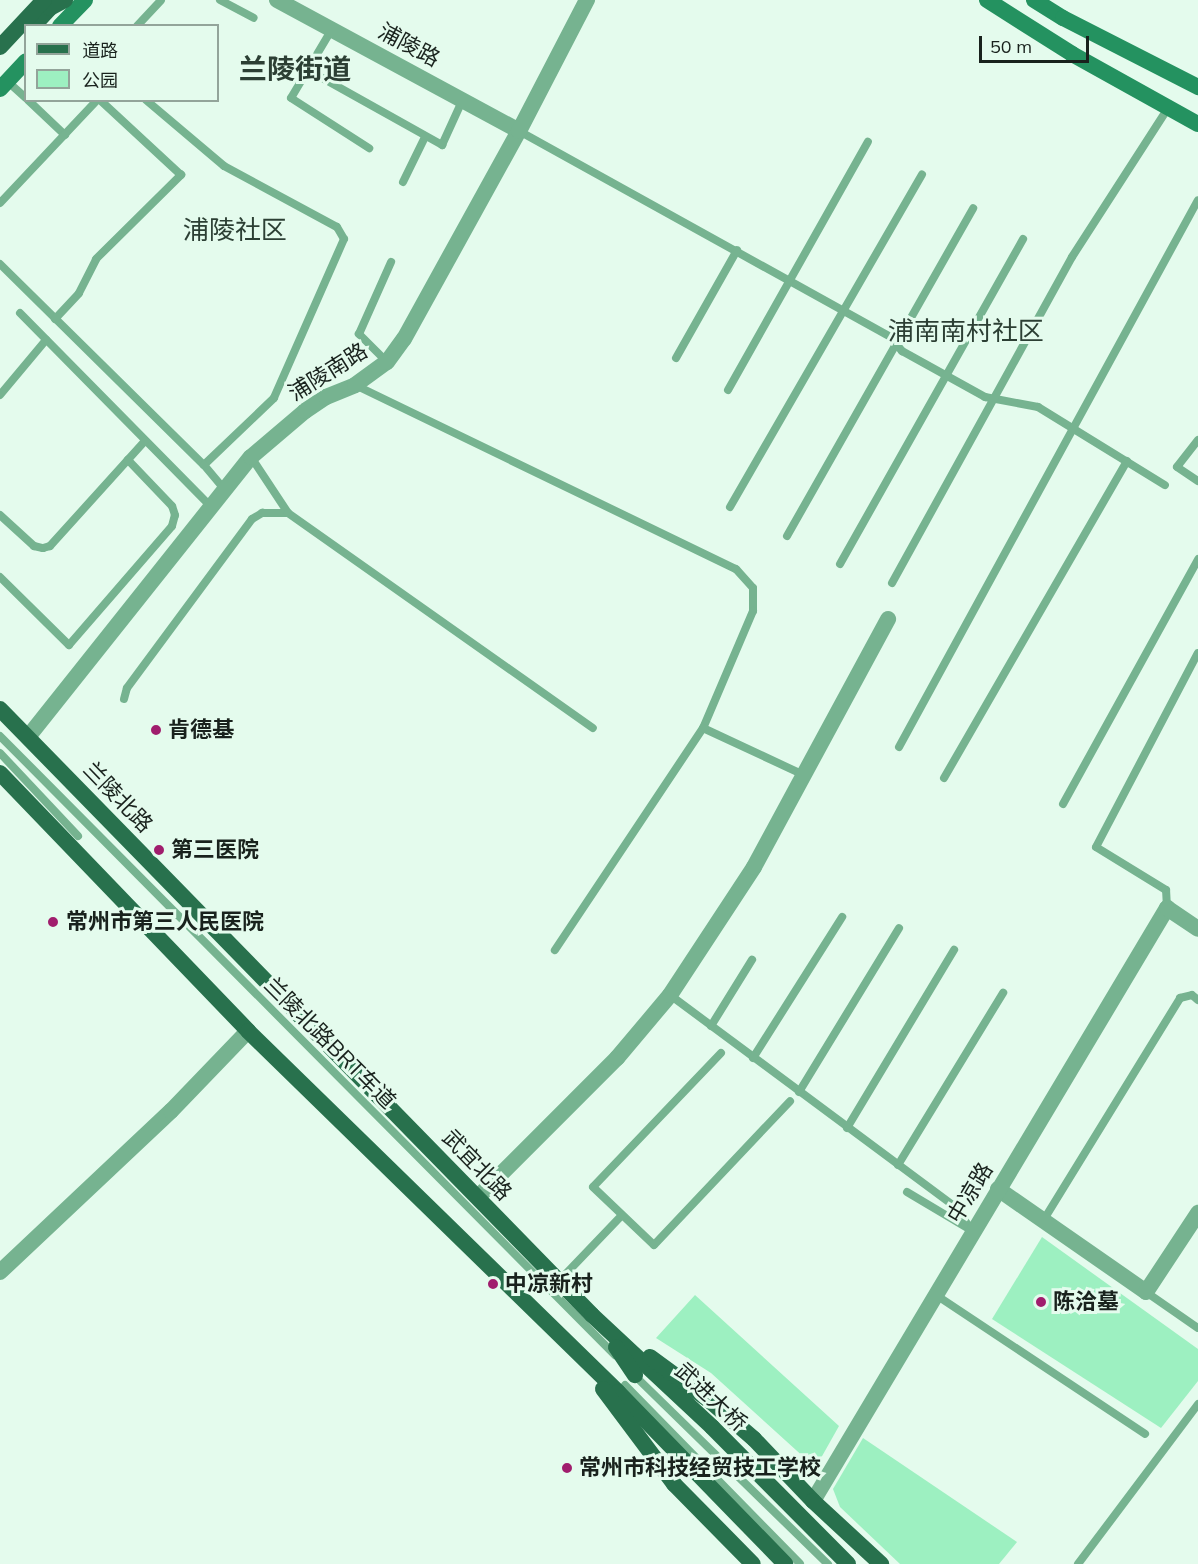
<!DOCTYPE html>
<meta charset="utf-8">
<style>
body{margin:0}
#map{position:relative;width:1198px;height:1564px;overflow:hidden;background:#e4fbed;font-family:Mulish,"Noto Sans SC",sans-serif}
div>[style]{position:absolute}
.green>*{inset:0;background:#9df0c1}
.service>*{height:8px;margin:-4px;padding:0 4px;transform-origin:4px;border-radius:4px;background:#76b390}
.minor>*{height:16px;margin:-8px;padding:0 8px;transform-origin:8px;border-radius:8px;background:#76b390}
.secondary>*{height:16px;margin:-8px;padding:0 8px;transform-origin:8px;border-radius:8px;background:#249260}
.primary>*{height:16px;margin:-8px;padding:0 8px;transform-origin:8px;border-radius:8px;background:#28714d}
.dots>*{width:16px;height:16px;translate:-50% -50%;box-sizing:border-box;border:3px solid #e4fbed;border-radius:50%}
span{translate:-50% -50%;white-space:nowrap;text-align:center;line-height:1.15;-webkit-text-stroke:6px #e4fbed;paint-order:stroke}
.street-label{font-size:22px;color:#19221d}
.poi-label{font-size:22px;color:#19221d;font-weight:700}
.left{translate:0 -50%;text-align:left}
.quarter-label{font-size:26px;color:#2c3f34}
.district-label{font-size:28px;color:#2c3f34;font-weight:700}
.legend{position:absolute;left:24px;top:24px;width:195px;height:78px;box-sizing:border-box;background:#e4fbed;border:2px solid #93a49a;margin:0;padding:8px 10px;list-style:none;font-size:18px;color:#19221d}
.legend li{display:flex;align-items:center;gap:12px;height:30px}
.legend b{width:30px;border:2px solid #93a49a}
.scale{position:absolute;left:979px;top:36px;width:110px;height:27px;box-sizing:border-box;border:3px solid #19221d;border-top:0;padding-left:8px;font-size:18px;line-height:21px;white-space:nowrap;color:#19221d;-webkit-text-stroke:4px #e4fbed;paint-order:stroke}
</style>
<div id="map">
<div class="green">
<div style="clip-path:polygon(1042px 1237px,1198px 1349px,1198px 1381px,1161px 1428px,992px 1319px)"></div>
<div style="clip-path:polygon(695px 1295px,839px 1426px,821px 1458px,807px 1460px,711px 1373px,656px 1338px)"></div>
<div style="clip-path:polygon(863px 1438px,1017px 1542px,999px 1564px,900px 1564px,840px 1507px,833px 1489px)"></div>
</div>
<div class="service">
<div style="left:220px;top:0;width:38px;rotate:28deg"></div>
<div style="left:137px;top:26px;width:35px;rotate:-47deg"></div>
<div style="left:332px;top:29px;width:80px;rotate:120.7deg"></div>
<div style="left:291px;top:98px;width:93px;rotate:32.7deg"></div>
<div style="left:308px;top:70px;width:154px;rotate:29.2deg"></div>
<div style="left:442px;top:145px;width:51px;rotate:-65.5deg"></div>
<div style="left:7px;top:81px;width:25px;rotate:42deg"></div>
<div style="left:28px;top:100px;width:51px;rotate:43.4deg"></div>
<div style="left:146px;top:100px;width:102px;rotate:40.2deg"></div>
<div style="left:224px;top:166px;width:128px;rotate:28.4deg"></div>
<div style="left:337px;top:227px;width:14px;rotate:60deg"></div>
<div style="left:344px;top:239px;width:174px;rotate:113.8deg"></div>
<div style="left:274px;top:398px;width:97px;rotate:136.3deg"></div>
<div style="left:519px;top:131px;width:425px;rotate:29deg"></div>
<div style="left:891px;top:337px;width:18px;rotate:52deg"></div>
<div style="left:902px;top:351px;width:95px;rotate:29deg"></div>
<div style="left:985px;top:397px;width:54px;rotate:10.7deg"></div>
<div style="left:1038px;top:407px;width:149px;rotate:31.6deg"></div>
<div style="left:403px;top:182px;width:50px;rotate:-63.9deg"></div>
<div style="left:0;top:203px;width:141px;rotate:-46.7deg"></div>
<div style="left:0;top:264px;width:286px;rotate:44.6deg"></div>
<div style="left:204px;top:465px;width:31px;rotate:50deg"></div>
<div style="left:20px;top:313px;width:271px;rotate:45.4deg"></div>
<div style="left:55px;top:319px;width:35px;rotate:-47deg"></div>
<div style="left:79px;top:293px;width:38px;rotate:-63deg"></div>
<div style="left:96px;top:259px;width:120px;rotate:-44.7deg"></div>
<div style="left:181px;top:175px;width:110px;rotate:-137.2deg"></div>
<div style="left:676px;top:358px;width:124px;rotate:-60.5deg"></div>
<div style="left:387px;top:362px;width:40px;rotate:-135deg"></div>
<div style="left:359px;top:334px;width:79px;rotate:-66deg"></div>
<div style="left:355px;top:385px;width:423px;rotate:25.8deg"></div>
<div style="left:736px;top:569px;width:25px;rotate:48deg"></div>
<div style="left:753px;top:588px;width:23px;rotate:90deg"></div>
<div style="left:753px;top:611px;width:127px;rotate:113.1deg"></div>
<div style="left:703px;top:728px;width:267px;rotate:123.7deg"></div>
<div style="left:728px;top:390px;width:285px;rotate:-60.6deg"></div>
<div style="left:0;top:395px;width:72px;rotate:-50.1deg"></div>
<div style="left:1198px;top:440px;width:34px;rotate:128deg"></div>
<div style="left:1177px;top:467px;width:25px;rotate:34deg"></div>
<div style="left:251px;top:457px;width:67px;rotate:56.5deg"></div>
<div style="left:730px;top:507px;width:384px;rotate:-60deg"></div>
<div style="left:0;top:515px;width:46px;rotate:42.4deg"></div>
<div style="left:34px;top:546px;width:9px;rotate:13deg"></div>
<div style="left:43px;top:548px;width:7px;rotate:-16deg"></div>
<div style="left:50px;top:546px;width:142px;rotate:-47.9deg"></div>
<div style="left:787px;top:536px;width:377px;rotate:-60.4deg"></div>
<div style="left:840px;top:564px;width:373px;rotate:-60.6deg"></div>
<div style="left:0;top:577px;width:97px;rotate:44.6deg"></div>
<div style="left:69px;top:645px;width:157px;rotate:-49.1deg"></div>
<div style="left:172px;top:526px;width:11px;rotate:-75deg"></div>
<div style="left:175px;top:515px;width:9px;rotate:-108deg"></div>
<div style="left:172px;top:506px;width:64px;rotate:-133.7deg"></div>
<div style="left:892px;top:583px;width:372px;rotate:-61.1deg"></div>
<div style="left:1072px;top:257px;width:177px;rotate:-57.2deg"></div>
<div style="left:124px;top:699px;width:11px;rotate:-75deg"></div>
<div style="left:127px;top:688px;width:210px;rotate:-53.5deg"></div>
<div style="left:252px;top:519px;width:12px;rotate:-31deg"></div>
<div style="left:262px;top:513px;width:26px"></div>
<div style="left:288px;top:513px;width:373px;rotate:35.2deg"></div>
<div style="left:703px;top:728px;width:111px;rotate:25deg"></div>
<div style="left:0;top:736px;width:873px;rotate:45.19deg"></div>
<div style="left:899px;top:747px;width:623px;rotate:-61.34deg"></div>
<div style="left:0;top:753px;width:114px;rotate:46.8deg"></div>
<div style="left:944px;top:778px;width:366px;rotate:-60deg"></div>
<div style="left:1063px;top:804px;width:280px;rotate:-61.1deg"></div>
<div style="left:1167px;top:908px;width:18px;rotate:-93deg"></div>
<div style="left:1166px;top:890px;width:82px;rotate:-148.4deg"></div>
<div style="left:1096px;top:847px;width:219px;rotate:-62.3deg"></div>
<div style="left:670px;top:995px;width:352px;rotate:36.6deg"></div>
<div style="left:953px;top:1205px;width:34px;rotate:53deg"></div>
<div style="left:711px;top:1026px;width:78px;rotate:-58.2deg"></div>
<div style="left:721px;top:1053px;width:185px;rotate:133.7deg"></div>
<div style="left:593px;top:1187px;width:84px;rotate:43.6deg"></div>
<div style="left:654px;top:1245px;width:198px;rotate:-46.6deg"></div>
<div style="left:753px;top:1058px;width:167px;rotate:-57.7deg"></div>
<div style="left:799px;top:1092px;width:192px;rotate:-58.6deg"></div>
<div style="left:847px;top:1128px;width:208px;rotate:-59deg"></div>
<div style="left:898px;top:1165px;width:202px;rotate:-58.6deg"></div>
<div style="left:907px;top:1192px;width:72px;rotate:30.8deg"></div>
<div style="left:1043px;top:1221px;width:262px;rotate:-58.4deg"></div>
<div style="left:1180px;top:998px;width:12px;rotate:-14deg"></div>
<div style="left:1192px;top:995px;width:8px;rotate:40deg"></div>
<div style="left:559px;top:1281px;width:91px;rotate:-46.3deg"></div>
<div style="left:1146px;top:1292px;width:63px;rotate:34.7deg"></div>
<div style="left:936px;top:1295px;width:251px;rotate:33.6deg"></div>
<div style="left:632px;top:1373px;width:274px;rotate:44.3deg"></div>
<div style="left:625px;top:1385px;width:250px;rotate:45.6deg"></div>
<div style="left:1078px;top:1564px;width:200px;rotate:-53.1deg"></div>
</div>
<div class="minor">
<div style="left:277px;top:0;width:275px;rotate:28.4deg"></div>
<div style="left:28px;top:737px;width:358px;rotate:-51.5deg"></div>
<div style="left:251px;top:457px;width:71px;rotate:-40.4deg"></div>
<div style="left:305px;top:411px;width:25px;rotate:-34deg"></div>
<div style="left:326px;top:397px;width:31px;rotate:-22deg"></div>
<div style="left:355px;top:385px;width:39px;rotate:-36deg"></div>
<div style="left:387px;top:362px;width:29px;rotate:-54deg"></div>
<div style="left:404px;top:339px;width:238px;rotate:-61.1deg"></div>
<div style="left:519px;top:131px;width:148px;rotate:-62.6deg"></div>
<div style="left:998px;top:1189px;width:180px;rotate:34.8deg"></div>
<div style="left:1146px;top:1292px;width:95px;rotate:-56.6deg"></div>
<div style="left:478px;top:1197px;width:197px;rotate:-45deg"></div>
<div style="left:617px;top:1058px;width:82px;rotate:-49.9deg"></div>
<div style="left:670px;top:995px;width:153px;rotate:-56.7deg"></div>
<div style="left:754px;top:867px;width:282px;rotate:-61.6deg"></div>
<div style="left:0;top:1272px;width:235px;rotate:-43.3deg"></div>
<div style="left:171px;top:1111px;width:111px;rotate:-46.1deg"></div>
<div style="left:813px;top:1501px;width:691px;rotate:-59.16deg"></div>
<div style="left:1167px;top:908px;width:37px;rotate:34deg"></div>
</div>
<div class="secondary">
<div style="left:987px;top:0;width:101px;rotate:32.4deg"></div>
<div style="left:1072px;top:54px;width:144px;rotate:29.1deg"></div>
<div style="left:1034px;top:0;width:34px;rotate:32deg"></div>
<div style="left:1063px;top:18px;width:152px;rotate:27.1deg"></div>
<div style="left:60px;top:26px;width:36px;rotate:-46deg"></div>
<div style="left:0;top:89px;width:38px;rotate:-47deg"></div>
</div>
<div class="primary">
<div style="left:38px;top:21px;width:18px;rotate:-47deg"></div>
<div style="left:50px;top:8px;width:17px;rotate:-28deg"></div>
<div style="left:0;top:47px;width:64px;rotate:-46.9deg"></div>
<div style="left:0;top:709px;width:847px;rotate:45.67deg"></div>
<div style="left:592px;top:1315px;width:164px;rotate:43deg"></div>
<div style="left:712px;top:1427px;width:193px;rotate:45.2deg"></div>
<div style="left:0;top:773px;width:358px;rotate:46.1deg"></div>
<div style="left:248px;top:1031px;width:517px;rotate:44.29deg"></div>
<div style="left:618px;top:1392px;width:240px;rotate:45.8deg"></div>
<div style="left:616px;top:1347px;width:34px;rotate:56deg"></div>
<div style="left:650px;top:1357px;width:74px;rotate:36.3deg"></div>
<div style="left:710px;top:1401px;width:58px;rotate:40.8deg"></div>
<div style="left:754px;top:1439px;width:86px;rotate:46.4deg"></div>
<div style="left:813px;top:1501px;width:93px;rotate:42.8deg"></div>
<div style="left:603px;top:1389px;width:119px;rotate:53.2deg"></div>
<div style="left:674px;top:1484px;width:112px;rotate:45.4deg"></div>
</div>
<div class="dots">
<div style="left:156px;top:730px;background:#a01d6d"></div>
<div style="left:159px;top:850px;background:#a01d6d"></div>
<div style="left:53px;top:922px;background:#a01d6d"></div>
<div style="left:493px;top:1284px;background:#a01d6d"></div>
<div style="left:1041px;top:1302px;background:#a01d6d"></div>
<div style="left:567px;top:1468px;background:#a01d6d"></div>
</div>
<div class="street-label">
<span style="left:409px;top:45px;rotate:28deg">浦陵路</span>
<span style="left:328px;top:372px;rotate:-32deg">浦陵南路</span>
<span style="left:118px;top:797px;rotate:46deg">兰陵北路</span>
<span style="left:330px;top:1043px;rotate:45deg">兰陵北路BRT车道</span>
<span style="left:477px;top:1165px;rotate:46deg">武宜北路</span>
<span style="left:970px;top:1193px;rotate:-59deg">中凉路</span>
<span style="left:711px;top:1397px;rotate:43deg">武进大桥</span>
</div>
<div class="poi-label">
<span class="left" style="left:168px;top:730px">肯德基</span>
<span class="left" style="left:171px;top:850px">第三医院</span>
<span class="left" style="left:66px;top:922px">常州市第三人民医院</span>
<span class="left" style="left:505px;top:1284px">中凉新村</span>
<span class="left" style="left:1053px;top:1302px">陈洽墓</span>
<span class="left" style="left:579px;top:1468px">常州市科技经贸技工学校</span>
</div>
<div class="quarter-label">
<span style="left:235px;top:230px">浦陵社区</span>
<span style="left:966px;top:331px">浦南南村社区</span>
</div>
<div class="district-label">
<span style="left:295px;top:69px">兰陵街道</span>
</div>
<ul class="legend">
<li><b style="height:8px;background:#28714d"></b>道路</li>
<li><b style="height:16px;background:#9df0c1"></b>公园</li>
</ul>
<div class="scale">50 m</div>
</div>
